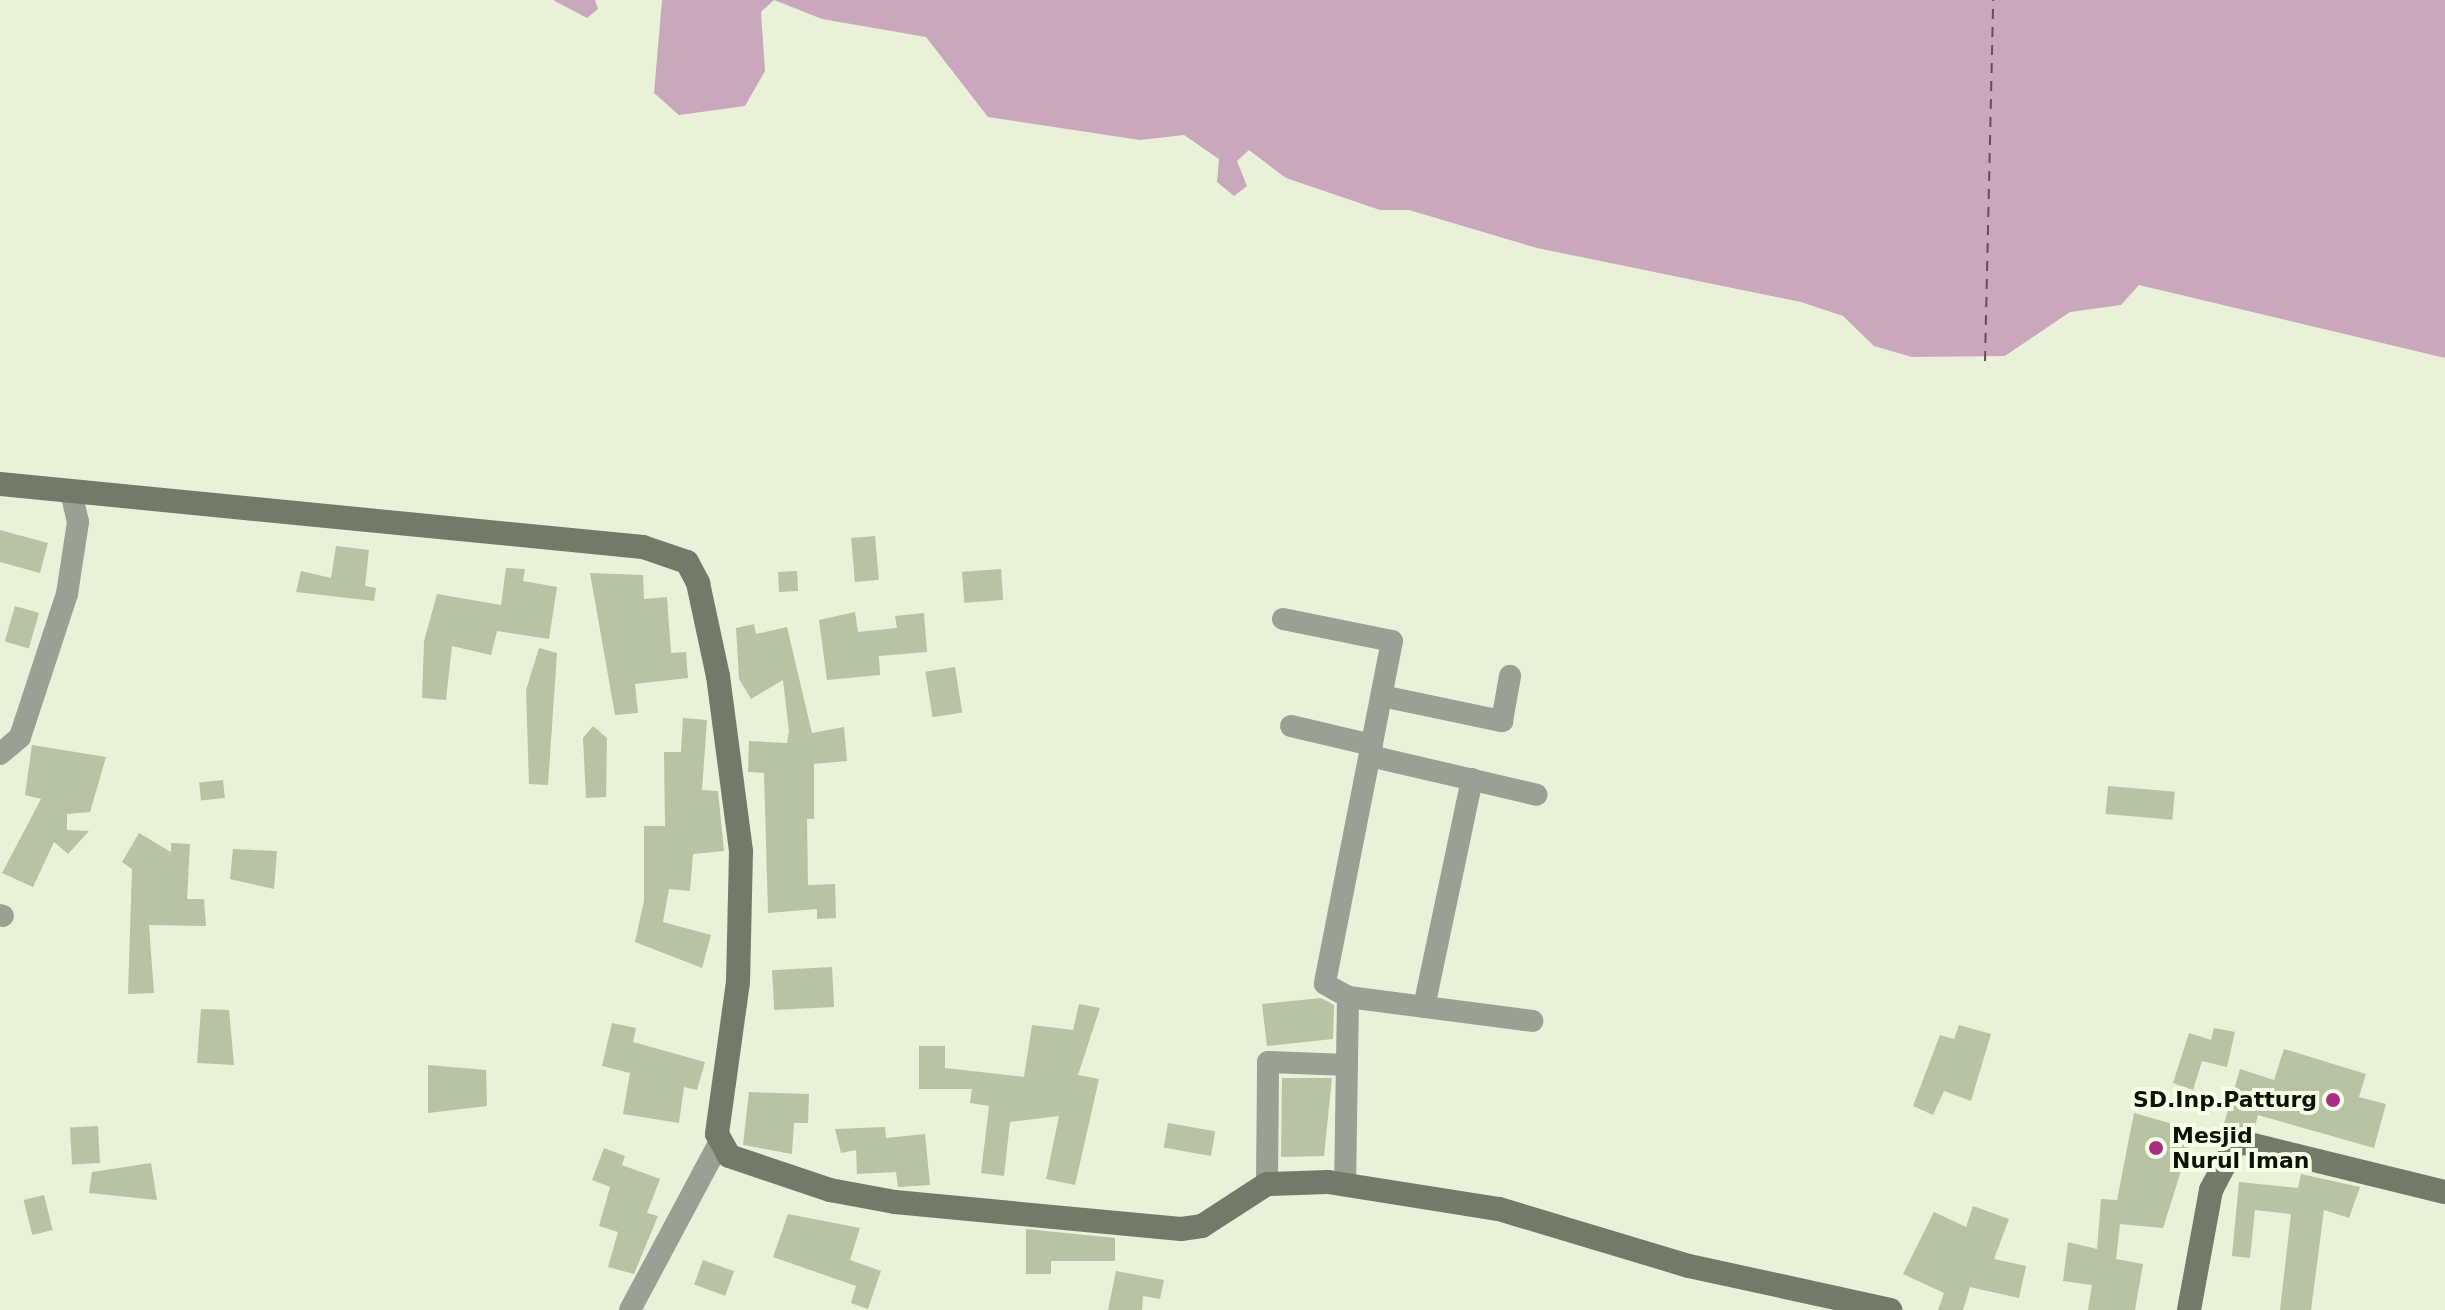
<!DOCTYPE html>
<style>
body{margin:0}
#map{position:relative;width:2445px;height:1310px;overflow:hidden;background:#e9f1d9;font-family:"DejaVu Sans",sans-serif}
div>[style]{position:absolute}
.water>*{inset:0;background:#c9a8bb}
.ferry>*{height:2px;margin-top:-1px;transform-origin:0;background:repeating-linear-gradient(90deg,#744561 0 10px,transparent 0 18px)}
.building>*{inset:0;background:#b8c3a3;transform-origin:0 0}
.street>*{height:22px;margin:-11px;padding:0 11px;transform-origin:11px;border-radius:11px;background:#9b9f94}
.secondary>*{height:24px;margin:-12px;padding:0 12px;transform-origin:12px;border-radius:12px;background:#74796a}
.dots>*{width:22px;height:22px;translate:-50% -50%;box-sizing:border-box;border:4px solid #f7ffe6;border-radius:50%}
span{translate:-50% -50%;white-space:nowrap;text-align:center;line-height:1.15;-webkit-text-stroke:8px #f7ffe6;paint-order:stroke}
.poi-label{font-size:22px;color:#0f1209;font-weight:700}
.right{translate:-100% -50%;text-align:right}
.left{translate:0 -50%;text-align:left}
</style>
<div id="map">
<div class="water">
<div style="clip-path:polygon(553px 0,595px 0,598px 9px,587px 18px)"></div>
<div style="clip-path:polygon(662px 0,2445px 0,2445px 358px,2139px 285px,2121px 305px,2070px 312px,2005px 356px,1912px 357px,1874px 346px,1843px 316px,1801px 302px,1537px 248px,1409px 210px,1380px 210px,1286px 178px,1249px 150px,1237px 161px,1247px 186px,1234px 196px,1217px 182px,1219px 159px,1184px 135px,1140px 140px,988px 117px,926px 37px,822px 19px,774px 0,761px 12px,765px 71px,745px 106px,679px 115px,654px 93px)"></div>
</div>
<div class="ferry">
<div style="left:1985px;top:361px;width:361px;rotate:-88.7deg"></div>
</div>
<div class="building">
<div style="clip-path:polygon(0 530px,48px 543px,40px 573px,0 562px)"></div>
<div style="left:875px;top:536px;width:44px;height:24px;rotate:85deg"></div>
<div style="clip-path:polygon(336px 546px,369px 550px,365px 586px,376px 588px,374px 601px,296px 592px,301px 571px,331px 578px)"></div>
<div style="clip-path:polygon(506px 568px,525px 569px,523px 581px,557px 587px,549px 639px,497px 631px,491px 655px,452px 646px,446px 700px,422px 698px,424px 641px,437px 594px,501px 605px)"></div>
<div style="left:1001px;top:569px;width:31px;height:39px;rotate:86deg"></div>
<div style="left:797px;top:571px;width:20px;height:19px;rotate:87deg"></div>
<div style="clip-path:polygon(590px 573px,643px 575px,644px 599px,667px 597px,671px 653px,686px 652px,688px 678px,635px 684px,638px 713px,615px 715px)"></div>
<div style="left:15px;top:606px;width:25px;height:37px;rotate:16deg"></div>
<div style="clip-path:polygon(855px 612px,858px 632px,897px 628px,895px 616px,924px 613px,927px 652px,879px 656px,880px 675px,827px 680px,819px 620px)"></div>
<div style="clip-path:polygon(754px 624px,756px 634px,787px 627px,812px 733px,844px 727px,847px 761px,814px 764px,814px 819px,807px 819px,808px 885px,835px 884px,836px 918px,817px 919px,817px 909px,768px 913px,764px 773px,748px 772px,749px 741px,787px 743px,789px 731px,783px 680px,751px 699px,739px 679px,736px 628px)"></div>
<div style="clip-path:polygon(539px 648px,557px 653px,548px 785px,529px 784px,526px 690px)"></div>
<div style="left:955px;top:667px;width:46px;height:30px;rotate:81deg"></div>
<div style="clip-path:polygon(683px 718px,707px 720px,702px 790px,718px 791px,724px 851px,693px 854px,690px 891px,669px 889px,663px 922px,711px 935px,702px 968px,635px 942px,644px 901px,644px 826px,665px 826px,664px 752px,681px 752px)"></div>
<div style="clip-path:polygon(593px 726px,607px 738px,606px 797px,586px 798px,583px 738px)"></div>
<div style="clip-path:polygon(32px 745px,106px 757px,90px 812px,67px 814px,67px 830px,89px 831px,68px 854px,54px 842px,33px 887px,2px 873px,41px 799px,25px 795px)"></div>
<div style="left:223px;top:780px;width:18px;height:24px;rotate:84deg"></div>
<div style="left:2108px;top:786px;width:67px;height:28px;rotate:5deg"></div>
<div style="clip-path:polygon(139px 833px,171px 852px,171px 843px,190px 844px,187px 899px,204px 899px,206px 926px,149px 925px,154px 993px,128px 994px,132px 869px,122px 862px)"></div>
<div style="clip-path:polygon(233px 849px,277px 851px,274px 889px,230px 879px)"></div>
<div style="left:832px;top:967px;width:40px;height:60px;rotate:87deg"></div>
<div style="clip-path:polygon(1321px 998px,1334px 1005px,1333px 1039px,1267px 1046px,1262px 1004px)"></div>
<div style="clip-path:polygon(1079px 1004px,1100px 1008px,1078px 1075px,1099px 1079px,1075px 1185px,1046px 1179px,1059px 1116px,1010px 1122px,1004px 1176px,981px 1173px,989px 1106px,970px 1103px,972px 1089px,919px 1089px,919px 1046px,945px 1046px,945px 1068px,1024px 1077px,1032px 1025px,1073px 1030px)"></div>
<div style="clip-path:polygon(201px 1009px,229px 1010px,234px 1065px,197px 1063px)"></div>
<div style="clip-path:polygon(612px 1023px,636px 1028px,633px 1042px,705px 1062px,697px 1090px,684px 1087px,679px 1123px,623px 1114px,630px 1073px,602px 1066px)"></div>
<div style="clip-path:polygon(1959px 1025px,1991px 1034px,1971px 1101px,1944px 1091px,1933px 1115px,1913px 1106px,1940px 1035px,1954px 1039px)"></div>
<div style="clip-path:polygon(2214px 1028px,2235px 1032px,2227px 1067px,2202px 1061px,2193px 1090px,2173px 1083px,2189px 1033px,2211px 1040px)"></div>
<div style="clip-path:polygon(2284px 1049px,2366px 1074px,2359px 1097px,2386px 1104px,2374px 1148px,2258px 1115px,2254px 1130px,2223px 1127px,2240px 1069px,2274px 1080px)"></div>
<div style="clip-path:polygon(428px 1065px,486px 1070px,487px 1106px,428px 1113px)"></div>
<div style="clip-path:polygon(1282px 1078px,1332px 1078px,1324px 1156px,1281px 1157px)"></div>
<div style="clip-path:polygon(749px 1092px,809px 1094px,808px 1123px,794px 1123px,792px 1154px,743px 1145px)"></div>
<div style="clip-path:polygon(2134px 1113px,2194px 1130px,2163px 1228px,2120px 1224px,2116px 1259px,2143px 1264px,2135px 1310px,2088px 1310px,2092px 1285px,2063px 1281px,2068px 1242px,2097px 1249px,2101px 1199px,2117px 1200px)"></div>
<div style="left:1168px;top:1123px;width:48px;height:25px;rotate:10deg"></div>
<div style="left:98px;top:1126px;width:37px;height:28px;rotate:87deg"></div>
<div style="clip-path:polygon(885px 1127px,886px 1138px,925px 1134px,930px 1185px,898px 1187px,896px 1172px,857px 1174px,856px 1150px,841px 1153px,835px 1129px)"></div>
<div style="clip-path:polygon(604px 1148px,625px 1156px,622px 1165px,660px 1179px,647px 1213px,658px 1216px,634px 1274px,608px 1267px,618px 1232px,599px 1226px,610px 1187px,592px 1180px)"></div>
<div style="clip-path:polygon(151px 1163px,157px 1200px,89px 1193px,92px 1172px)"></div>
<div style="clip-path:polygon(2301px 1174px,2360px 1187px,2349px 1218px,2324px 1210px,2311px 1310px,2280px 1310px,2291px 1214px,2255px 1210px,2250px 1258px,2232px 1256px,2239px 1182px,2298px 1188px)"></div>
<div style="left:44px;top:1195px;width:36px;height:21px;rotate:76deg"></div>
<div style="clip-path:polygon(1973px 1206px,2009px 1219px,1994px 1259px,2026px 1266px,2019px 1298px,1970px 1287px,1963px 1310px,1938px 1310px,1944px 1293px,1903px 1274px,1934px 1212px,1966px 1227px)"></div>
<div style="clip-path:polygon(788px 1214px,860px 1228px,850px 1260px,881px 1271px,868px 1309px,851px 1303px,856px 1286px,773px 1257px)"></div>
<div style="clip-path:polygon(1026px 1229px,1115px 1238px,1115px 1261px,1051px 1261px,1051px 1274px,1026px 1274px)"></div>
<div style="left:703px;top:1260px;width:33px;height:26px;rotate:20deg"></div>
<div style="clip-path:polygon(1116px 1271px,1164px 1280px,1160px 1299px,1143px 1296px,1142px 1310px,1108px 1310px)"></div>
</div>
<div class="street">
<div style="left:1283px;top:619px;width:111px;rotate:11.4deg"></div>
<div style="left:1392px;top:641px;width:349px;rotate:101.1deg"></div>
<div style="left:1325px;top:984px;width:26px;rotate:29deg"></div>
<div style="left:1348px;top:997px;width:188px;rotate:90.9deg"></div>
<div style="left:1382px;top:696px;width:123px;rotate:11.8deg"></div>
<div style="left:1502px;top:721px;width:46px;rotate:-79.9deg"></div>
<div style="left:1291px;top:726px;width:83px;rotate:13.2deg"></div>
<div style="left:0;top:754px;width:26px;rotate:-40deg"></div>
<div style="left:20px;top:737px;width:151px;rotate:-71.8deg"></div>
<div style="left:67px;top:594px;width:73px;rotate:-81.3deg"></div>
<div style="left:78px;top:522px;width:32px;rotate:-103deg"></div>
<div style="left:1370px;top:756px;width:171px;rotate:13.1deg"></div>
<div style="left:0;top:915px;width:3px;rotate:18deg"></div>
<div style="left:1348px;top:997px;width:186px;rotate:7.4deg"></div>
<div style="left:1424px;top:1007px;width:233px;rotate:-78.1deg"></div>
<div style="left:1267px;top:1184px;width:122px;rotate:-89.5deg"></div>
<div style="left:1268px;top:1062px;width:79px;rotate:2.2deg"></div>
<div style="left:630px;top:1310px;width:187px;rotate:-61.9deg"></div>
</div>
<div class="secondary">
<div style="left:0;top:484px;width:646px;rotate:5.6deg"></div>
<div style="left:643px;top:547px;width:46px;rotate:18.8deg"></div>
<div style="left:687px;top:562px;width:24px;rotate:62deg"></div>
<div style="left:698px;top:583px;width:95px;rotate:77.9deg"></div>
<div style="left:718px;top:676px;width:177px;rotate:82.5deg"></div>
<div style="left:741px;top:851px;width:131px;rotate:91.3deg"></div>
<div style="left:738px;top:982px;width:153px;rotate:97.9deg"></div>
<div style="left:717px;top:1134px;width:25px;rotate:61deg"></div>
<div style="left:729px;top:1156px;width:107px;rotate:18.6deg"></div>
<div style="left:830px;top:1190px;width:66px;rotate:10.5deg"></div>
<div style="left:895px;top:1202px;width:287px;rotate:5.4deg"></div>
<div style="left:1181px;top:1229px;width:21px;rotate:-8deg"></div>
<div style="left:1202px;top:1226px;width:77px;rotate:-32.9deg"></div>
<div style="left:1267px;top:1184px;width:61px;rotate:-1.9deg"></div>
<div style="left:1328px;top:1182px;width:173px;rotate:9deg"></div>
<div style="left:1499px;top:1209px;width:198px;rotate:16.7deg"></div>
<div style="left:1689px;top:1266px;width:206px;rotate:12.3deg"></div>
<div style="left:2189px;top:1310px;width:122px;rotate:-79.6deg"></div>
<div style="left:2211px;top:1190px;width:55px;rotate:-62deg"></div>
<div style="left:2237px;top:1141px;width:214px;rotate:13.8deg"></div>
</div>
<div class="dots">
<div style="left:2333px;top:1100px;background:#aa2f82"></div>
<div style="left:2156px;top:1148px;background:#aa2f82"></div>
</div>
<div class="poi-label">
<span class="right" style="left:2317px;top:1100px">SD.Inp.Patturg</span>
<span class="left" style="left:2172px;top:1148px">Mesjid<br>Nurul Iman</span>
</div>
</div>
